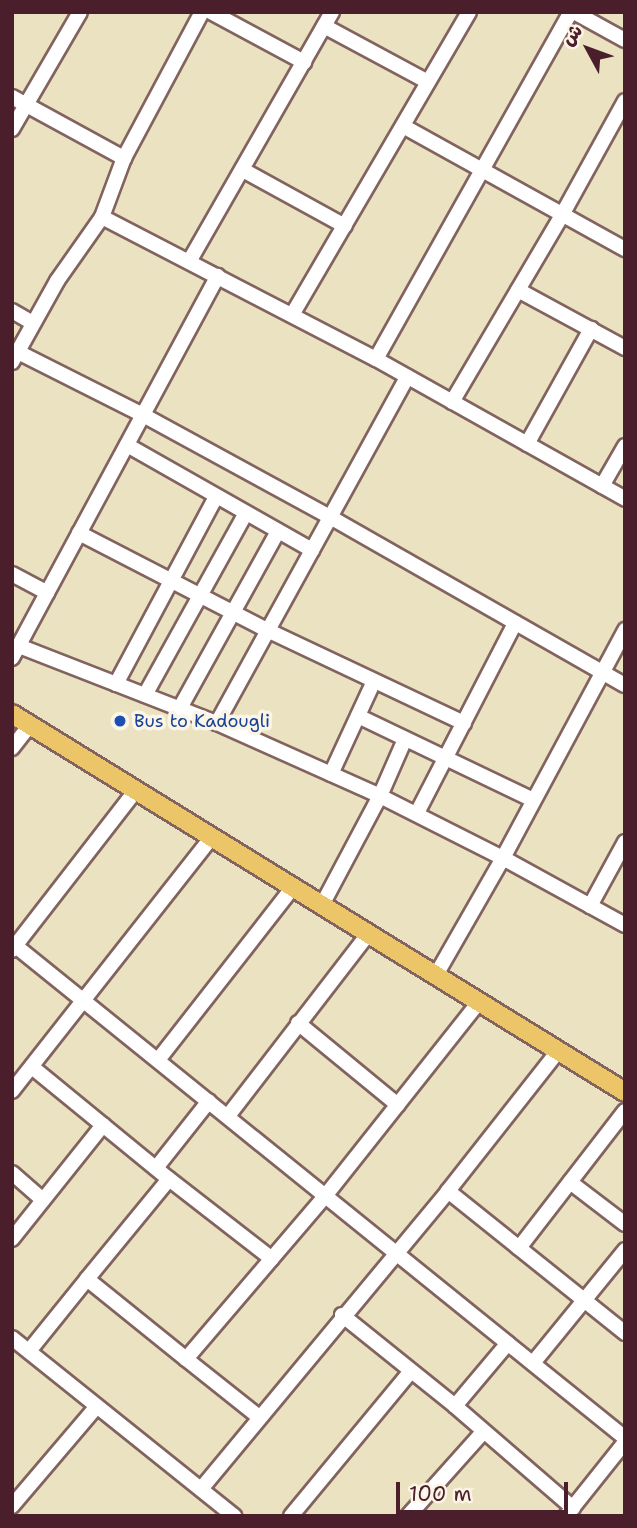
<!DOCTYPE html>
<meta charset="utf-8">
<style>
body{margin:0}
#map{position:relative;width:637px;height:1528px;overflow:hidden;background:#eae2c0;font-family:"Shantell Sans","Playpen Sans Arabic",sans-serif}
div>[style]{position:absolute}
.roads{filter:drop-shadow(2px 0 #82635f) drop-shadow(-2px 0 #82635f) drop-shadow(0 2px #82635f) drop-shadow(0 -2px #82635f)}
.minor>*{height:14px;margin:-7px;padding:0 7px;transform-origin:7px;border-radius:7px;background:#fff}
.major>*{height:18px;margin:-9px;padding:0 9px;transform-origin:9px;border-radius:9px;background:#edc569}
.dots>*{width:19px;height:19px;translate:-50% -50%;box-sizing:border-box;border:4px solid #fcf5e5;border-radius:50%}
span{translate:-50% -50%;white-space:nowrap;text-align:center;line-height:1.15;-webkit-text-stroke:7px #fcf5e5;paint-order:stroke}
.transit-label{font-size:18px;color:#164399}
.left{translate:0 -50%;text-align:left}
.frame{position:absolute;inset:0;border:14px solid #4a1f2b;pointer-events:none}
.north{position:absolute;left:553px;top:14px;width:70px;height:70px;-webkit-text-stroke:5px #fcf5e5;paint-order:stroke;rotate:311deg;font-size:19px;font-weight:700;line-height:28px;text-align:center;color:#4a1f2b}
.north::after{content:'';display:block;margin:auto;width:24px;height:32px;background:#4a1f2b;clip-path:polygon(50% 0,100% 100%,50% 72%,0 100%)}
.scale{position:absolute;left:396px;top:1482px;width:172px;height:32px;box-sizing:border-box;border:4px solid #4a1f2b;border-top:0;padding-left:9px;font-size:21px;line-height:24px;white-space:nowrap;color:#4a1f2b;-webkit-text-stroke:5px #fcf5e5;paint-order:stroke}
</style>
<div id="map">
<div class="roads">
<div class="minor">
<div style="left:211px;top:12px;width:106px;rotate:28.3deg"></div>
<div style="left:574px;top:12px;width:58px;rotate:28.8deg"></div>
<div style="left:324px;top:26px;width:118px;rotate:28.3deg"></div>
<div style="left:12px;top:97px;width:128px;rotate:28.6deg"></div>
<div style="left:403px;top:126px;width:254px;rotate:29deg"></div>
<div style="left:12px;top:129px;width:135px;rotate:-59.8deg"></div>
<div style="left:243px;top:170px;width:116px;rotate:28.8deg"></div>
<div style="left:102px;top:217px;width:309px;rotate:27.4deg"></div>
<div style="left:376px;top:359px;width:286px;rotate:29.3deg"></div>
<div style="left:190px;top:260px;width:286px;rotate:-60.2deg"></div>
<div style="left:518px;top:290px;width:122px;rotate:28.5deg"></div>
<div style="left:12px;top:311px;width:24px;rotate:30deg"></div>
<div style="left:292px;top:315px;width:351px;rotate:-59.7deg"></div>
<div style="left:18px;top:352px;width:140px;rotate:26.7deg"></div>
<div style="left:143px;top:415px;width:213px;rotate:28.6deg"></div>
<div style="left:330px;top:517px;width:339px;rotate:29.7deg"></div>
<div style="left:376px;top:359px;width:398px;rotate:-60.7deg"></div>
<div style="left:12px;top:362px;width:93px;rotate:-60.9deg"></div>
<div style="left:57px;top:281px;width:78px;rotate:-54.9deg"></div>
<div style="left:102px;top:217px;width:63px;rotate:-69.6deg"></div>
<div style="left:124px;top:158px;width:166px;rotate:-61.9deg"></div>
<div style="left:452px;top:402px;width:217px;rotate:-59.5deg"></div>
<div style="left:562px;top:215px;width:130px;rotate:-61.1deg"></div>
<div style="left:527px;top:444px;width:132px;rotate:-60.9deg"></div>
<div style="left:127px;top:445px;width:213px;rotate:29.6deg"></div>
<div style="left:602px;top:486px;width:46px;rotate:-60.1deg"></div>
<div style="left:79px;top:533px;width:212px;rotate:27.3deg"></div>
<div style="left:267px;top:630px;width:218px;rotate:25.3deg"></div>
<div style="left:12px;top:574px;width:40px;rotate:28deg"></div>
<div style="left:19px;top:646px;width:212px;rotate:21.3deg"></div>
<div style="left:217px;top:723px;width:179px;rotate:24.1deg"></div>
<div style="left:380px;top:796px;width:138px;rotate:26.8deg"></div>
<div style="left:503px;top:858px;width:139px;rotate:28.8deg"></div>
<div style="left:12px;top:658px;width:434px;rotate:-61.7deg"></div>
<div style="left:116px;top:684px;width:212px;rotate:-61.9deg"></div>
<div style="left:145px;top:695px;width:208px;rotate:-61deg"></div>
<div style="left:180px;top:708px;width:202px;rotate:-61deg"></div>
<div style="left:358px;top:716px;width:194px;rotate:25.6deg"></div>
<div style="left:217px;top:723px;width:395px;rotate:-61.2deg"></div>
<div style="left:12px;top:748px;width:29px;rotate:-52deg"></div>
<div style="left:331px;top:774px;width:102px;rotate:-65.2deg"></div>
<div style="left:417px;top:813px;width:214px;rotate:-62.7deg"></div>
<div style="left:322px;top:905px;width:123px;rotate:-62deg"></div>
<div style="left:380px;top:796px;width:62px;rotate:-66.3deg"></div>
<div style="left:590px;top:906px;width:73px;rotate:-61.3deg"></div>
<div style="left:12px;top:943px;width:788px;rotate:38.92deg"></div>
<div style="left:12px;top:950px;width:202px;rotate:-52.2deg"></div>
<div style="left:436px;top:975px;width:135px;rotate:-60.2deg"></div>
<div style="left:503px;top:858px;width:259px;rotate:-61.8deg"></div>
<div style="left:298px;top:1023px;width:129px;rotate:39.4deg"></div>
<div style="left:158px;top:1060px;width:219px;rotate:-52deg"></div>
<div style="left:32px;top:1067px;width:177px;rotate:39.3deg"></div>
<div style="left:12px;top:1091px;width:323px;rotate:-51.8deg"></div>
<div style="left:228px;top:1116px;width:231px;rotate:-52.4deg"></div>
<div style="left:156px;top:1168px;width:85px;rotate:-51.7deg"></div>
<div style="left:12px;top:1173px;width:41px;rotate:41.1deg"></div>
<div style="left:570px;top:1182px;width:69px;rotate:37.4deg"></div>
<div style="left:448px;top:1191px;width:227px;rotate:38.7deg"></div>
<div style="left:12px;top:1239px;width:146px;rotate:-51.4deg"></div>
<div style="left:519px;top:1248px;width:173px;rotate:-52.3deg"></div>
<div style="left:87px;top:1279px;width:129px;rotate:-50.6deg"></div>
<div style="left:169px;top:1179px;width:130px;rotate:37.8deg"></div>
<div style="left:342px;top:1315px;width:145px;rotate:38.8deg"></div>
<div style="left:455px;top:1406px;width:156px;rotate:40.8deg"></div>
<div style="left:12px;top:1338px;width:285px;rotate:38.7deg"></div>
<div style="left:29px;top:1351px;width:92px;rotate:-51.1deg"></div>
<div style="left:87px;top:1279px;width:127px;rotate:38.9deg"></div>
<div style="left:533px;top:1363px;width:146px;rotate:-50.8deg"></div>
<div style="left:455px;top:1406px;width:82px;rotate:-49.9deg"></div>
<div style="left:259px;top:1417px;width:93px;rotate:-141.5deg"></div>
<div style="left:186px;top:1359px;width:216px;rotate:-49.5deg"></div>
<div style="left:326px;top:1195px;width:246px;rotate:-51.6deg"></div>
<div style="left:201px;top:1489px;width:387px;rotate:-50.3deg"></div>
<div style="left:448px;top:1191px;width:179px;rotate:-51.8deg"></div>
<div style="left:12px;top:1506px;width:131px;rotate:-49.6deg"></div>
<div style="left:291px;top:1516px;width:187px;rotate:-50.4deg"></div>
<div style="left:408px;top:1516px;width:113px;rotate:-48.2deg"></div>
<div style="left:566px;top:1516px;width:95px;rotate:-51.4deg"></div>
</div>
<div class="major">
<div style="left:12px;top:714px;width:720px;rotate:31.66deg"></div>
</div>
</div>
<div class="dots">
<div style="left:120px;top:721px;background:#1a4fb4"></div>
</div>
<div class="transit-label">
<span class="left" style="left:134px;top:721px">Bus to Kadougli</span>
</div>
<div class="frame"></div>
<div class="north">ش</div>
<div class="scale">100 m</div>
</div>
